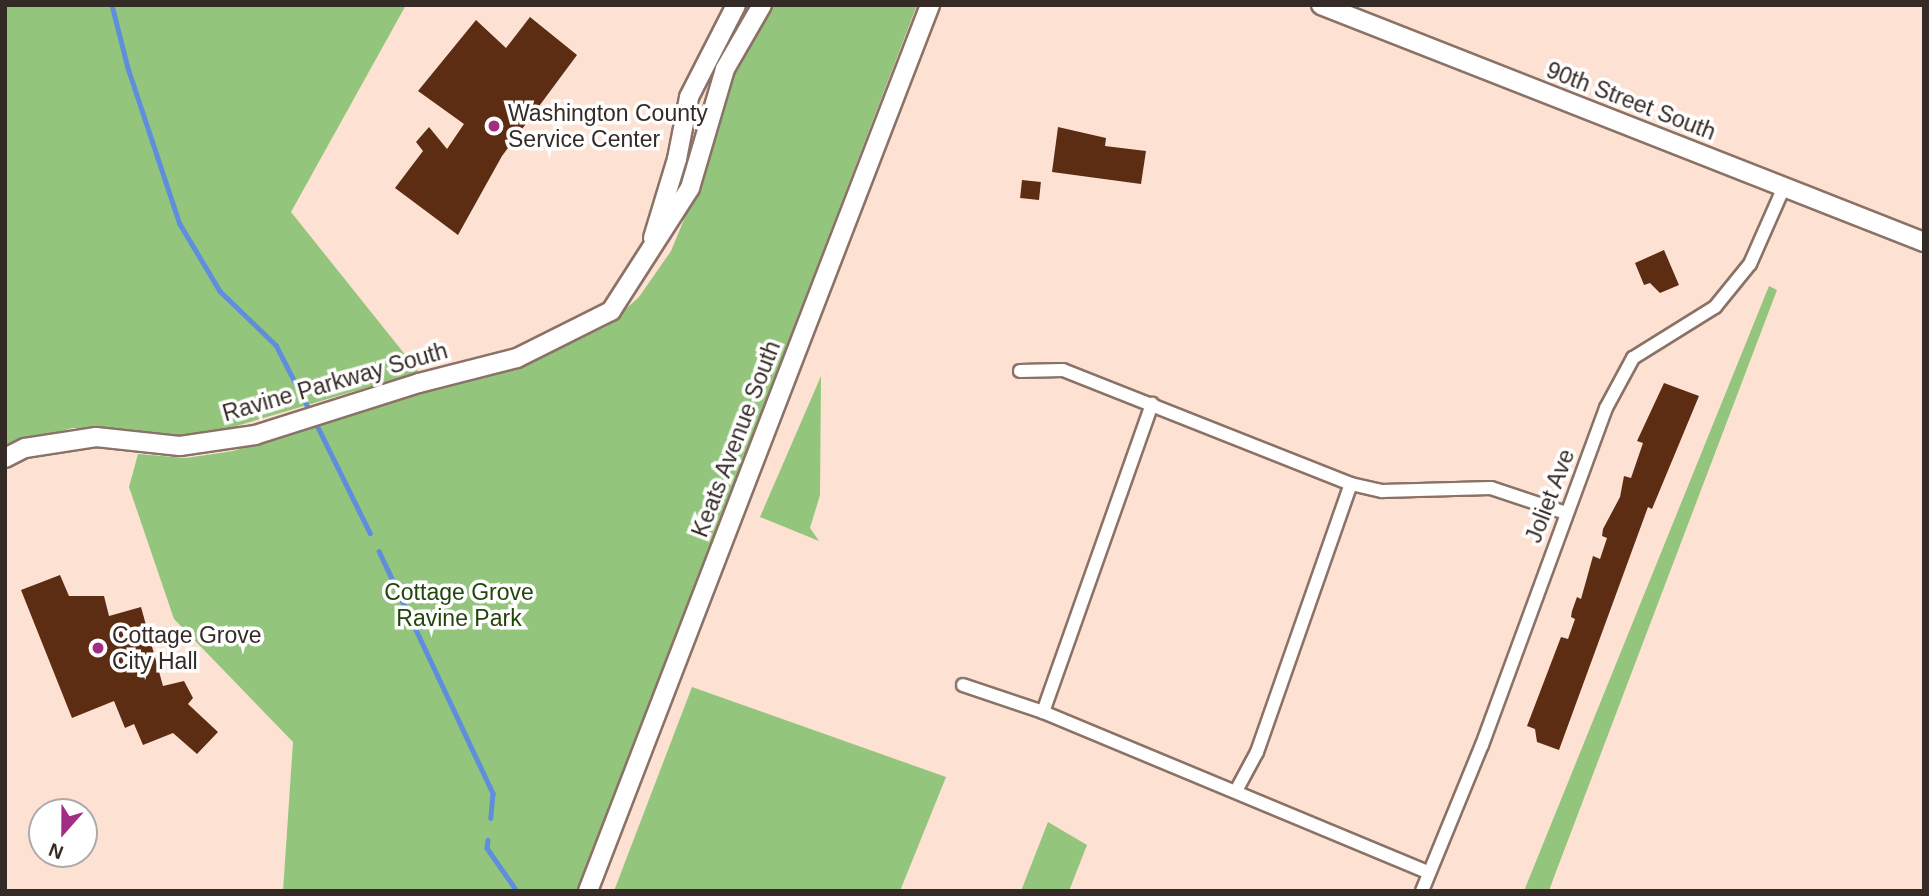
<!DOCTYPE html>
<style>
body{margin:0}
#map{position:relative;width:1929px;height:896px;overflow:hidden;background:#fde1d3;font-family:Helvetica,sans-serif}
div>[style]{position:absolute}
.green>*{inset:0;background:#94c57c}
.stream>*{height:4.5px;margin:-2.25px;padding:0 2.25px;transform-origin:2.25px;border-radius:2.25px;background:#5f8edd}
.building>*{inset:0;background:#5c2d13;transform-origin:0 0}
.roads{filter:drop-shadow(2px 0 #8b7266) drop-shadow(-2px 0 #8b7266) drop-shadow(0 2px #8b7266) drop-shadow(0 -2px #8b7266)}
.street>*{height:12px;margin:-6px;padding:0 6px;transform-origin:6px;border-radius:6px;background:#fff}
.secondary>*{height:18px;margin:-9px;padding:0 9px;transform-origin:9px;border-radius:9px;background:#fff}
.dots>*{width:19px;height:19px;translate:-50% -50%;box-sizing:border-box;border:4px solid #fff;border-radius:50%}
span{translate:-50% -50%;white-space:nowrap;text-align:center;line-height:1.15;-webkit-text-stroke:7px #fff;paint-order:stroke}
.street-label{font-size:23px;color:#352b26}
.poi-label{font-size:23px;color:#352b26}
.left{translate:0 -50%;text-align:left}
.park-label{font-size:23px;color:#22460a}
.frame{position:absolute;inset:0;border:7px solid #352b26;pointer-events:none}
.north{position:absolute;left:28px;top:798px;width:70px;height:70px;box-sizing:border-box;background:#fff;border:2px solid #aeaaa8;border-radius:50%;rotate:201deg;font-size:19px;font-weight:700;line-height:28px;text-align:center;color:#352b26}
.north::after{content:'';display:block;margin:auto;width:24px;height:32px;background:#a32c83;clip-path:polygon(50% 0,100% 100%,50% 72%,0 100%)}
</style>
<div id="map">
<div class="green">
<div style="clip-path:polygon(5px 5px,406px 5px,291px 212px,419px 372px,216px 432px,176px 436px,115px 428px,72px 428px,5px 448px)"></div>
<div style="clip-path:polygon(774px 5px,917px 5px,578px 891px,283px 891px,293px 742px,174px 619px,129px 487px,138px 454px,186px 458px,233px 451px,544px 356px,607px 326px,639px 297px,671px 251px,693px 198px,734px 68px,754px 27px)"></div>
<div style="clip-path:polygon(1769px 286px,1777px 290px,1554px 877px,1549px 891px,1524px 891px)"></div>
<div style="clip-path:polygon(821px 376px,820px 495px,810px 528px,819px 541px,760px 517px)"></div>
<div style="clip-path:polygon(692px 687px,946px 777px,900px 891px,614px 891px)"></div>
<div style="clip-path:polygon(1048px 822px,1087px 845px,1069px 891px,1021px 891px)"></div>
</div>
<div class="stream">
<div style="left:112px;top:5px;width:65px;rotate:75.7deg"></div>
<div style="left:128px;top:68px;width:164px;rotate:71.6deg"></div>
<div style="left:180px;top:224px;width:78px;rotate:59.2deg"></div>
<div style="left:220px;top:291px;width:78px;rotate:44deg"></div>
<div style="left:276px;top:345px;width:76px;rotate:62.8deg"></div>
<div style="left:315px;top:421px;width:125px;rotate:63.8deg"></div>
<div style="left:379px;top:551px;width:268px;rotate:64.8deg"></div>
<div style="left:493px;top:793px;width:25px;rotate:95deg"></div>
<div style="left:488px;top:840px;width:8px;rotate:97deg"></div>
<div style="left:487px;top:848px;width:52px;rotate:55.1deg"></div>
</div>
<div class="building">
<div style="clip-path:polygon(530px 17px,577px 55px,502px 156px,458px 235px,395px 188px,423px 151px,416px 142px,429px 127px,447px 149px,464px 124px,418px 91px,476px 20px,506px 48px)"></div>
<div style="clip-path:polygon(1058px 127px,1106px 138px,1105px 146px,1146px 151px,1141px 184px,1052px 172px)"></div>
<div style="left:1022px;top:180px;width:19px;height:18px;rotate:6deg"></div>
<div style="clip-path:polygon(1664px 250px,1679px 285px,1660px 293px,1650px 283px,1644px 285px,1635px 263px)"></div>
<div style="clip-path:polygon(1664px 383px,1699px 396px,1652px 509px,1648px 507px,1559px 750px,1537px 742px,1535px 729px,1527px 726px,1561px 637px,1568px 639px,1575px 619px,1571px 617px,1572px 611px,1577px 597px,1581px 599px,1593px 556px,1600px 559px,1607px 538px,1602px 536px,1603px 529px,1620px 497px,1624px 476px,1631px 478px,1643px 443px,1637px 441px)"></div>
<div style="clip-path:polygon(60px 575px,69px 596px,104px 596px,109px 616px,141px 607px,163px 686px,184px 681px,193px 698px,188px 704px,218px 732px,197px 754px,173px 733px,143px 745px,134px 724px,125px 728px,114px 701px,72px 718px,21px 590px)"></div>
</div>
<div class="roads">
<div class="street">
<div style="left:1020px;top:371px;width:43px;rotate:-1.3deg"></div>
<div style="left:1063px;top:370px;width:310px;rotate:21.6deg"></div>
<div style="left:1351px;top:484px;width:32px;rotate:13deg"></div>
<div style="left:1382px;top:491px;width:109px;rotate:-1.6deg"></div>
<div style="left:1491px;top:488px;width:79px;rotate:18.4deg"></div>
<div style="left:963px;top:685px;width:84px;rotate:18.6deg"></div>
<div style="left:1043px;top:712px;width:418px;rotate:22.6deg"></div>
<div style="left:1043px;top:712px;width:327px;rotate:-70.5deg"></div>
<div style="left:1236px;top:791px;width:44px;rotate:-61.7deg"></div>
<div style="left:1257px;top:752px;width:284px;rotate:-70.7deg"></div>
<div style="left:1422px;top:891px;width:158px;rotate:-67.7deg"></div>
<div style="left:1482px;top:745px;width:359px;rotate:-69.8deg"></div>
<div style="left:1606px;top:408px;width:57px;rotate:-61.6deg"></div>
<div style="left:1633px;top:358px;width:97px;rotate:-31.9deg"></div>
<div style="left:1715px;top:307px;width:55px;rotate:-50.9deg"></div>
<div style="left:1750px;top:264px;width:84px;rotate:-66.2deg"></div>
</div>
<div class="secondary">
<div style="left:1321px;top:5px;width:648px;rotate:21.46deg"></div>
<div style="left:653px;top:238px;width:83px;rotate:-73.1deg"></div>
<div style="left:677px;top:159px;width:63px;rotate:-79deg"></div>
<div style="left:689px;top:97px;width:103px;rotate:-62.9deg"></div>
<div style="left:5px;top:458px;width:22px;rotate:-27deg"></div>
<div style="left:25px;top:448px;width:72px;rotate:-8.8deg"></div>
<div style="left:96px;top:437px;width:84px;rotate:6.1deg"></div>
<div style="left:180px;top:446px;width:76px;rotate:-8.3deg"></div>
<div style="left:255px;top:435px;width:172px;rotate:-17.6deg"></div>
<div style="left:419px;top:383px;width:101px;rotate:-14.3deg"></div>
<div style="left:517px;top:358px;width:105px;rotate:-26.6deg"></div>
<div style="left:611px;top:311px;width:146px;rotate:-57.3deg"></div>
<div style="left:690px;top:188px;width:124px;rotate:-73.6deg"></div>
<div style="left:725px;top:69px;width:74px;rotate:-60deg"></div>
<div style="left:588px;top:891px;width:950px;rotate:-68.89deg"></div>
</div>
</div>
<div class="dots">
<div style="left:494px;top:126px;background:#a32c83"></div>
<div style="left:98px;top:648px;background:#a32c83"></div>
</div>
<div class="street-label">
<span style="left:1631px;top:101px;rotate:21deg">90th Street South</span>
<span style="left:335px;top:382px;rotate:-16deg">Ravine Parkway South</span>
<span style="left:736px;top:439px;rotate:-69deg">Keats Avenue South</span>
<span style="left:1550px;top:496px;rotate:-69deg">Joliet Ave</span>
</div>
<div class="poi-label">
<span class="left" style="left:508px;top:126px">Washington County<br>Service Center</span>
<span class="left" style="left:112px;top:648px">Cottage Grove<br>City Hall</span>
</div>
<div class="park-label">
<span style="left:459px;top:605px">Cottage Grove<br>Ravine Park</span>
</div>
<div class="frame"></div>
<div class="north">N</div>
</div>
